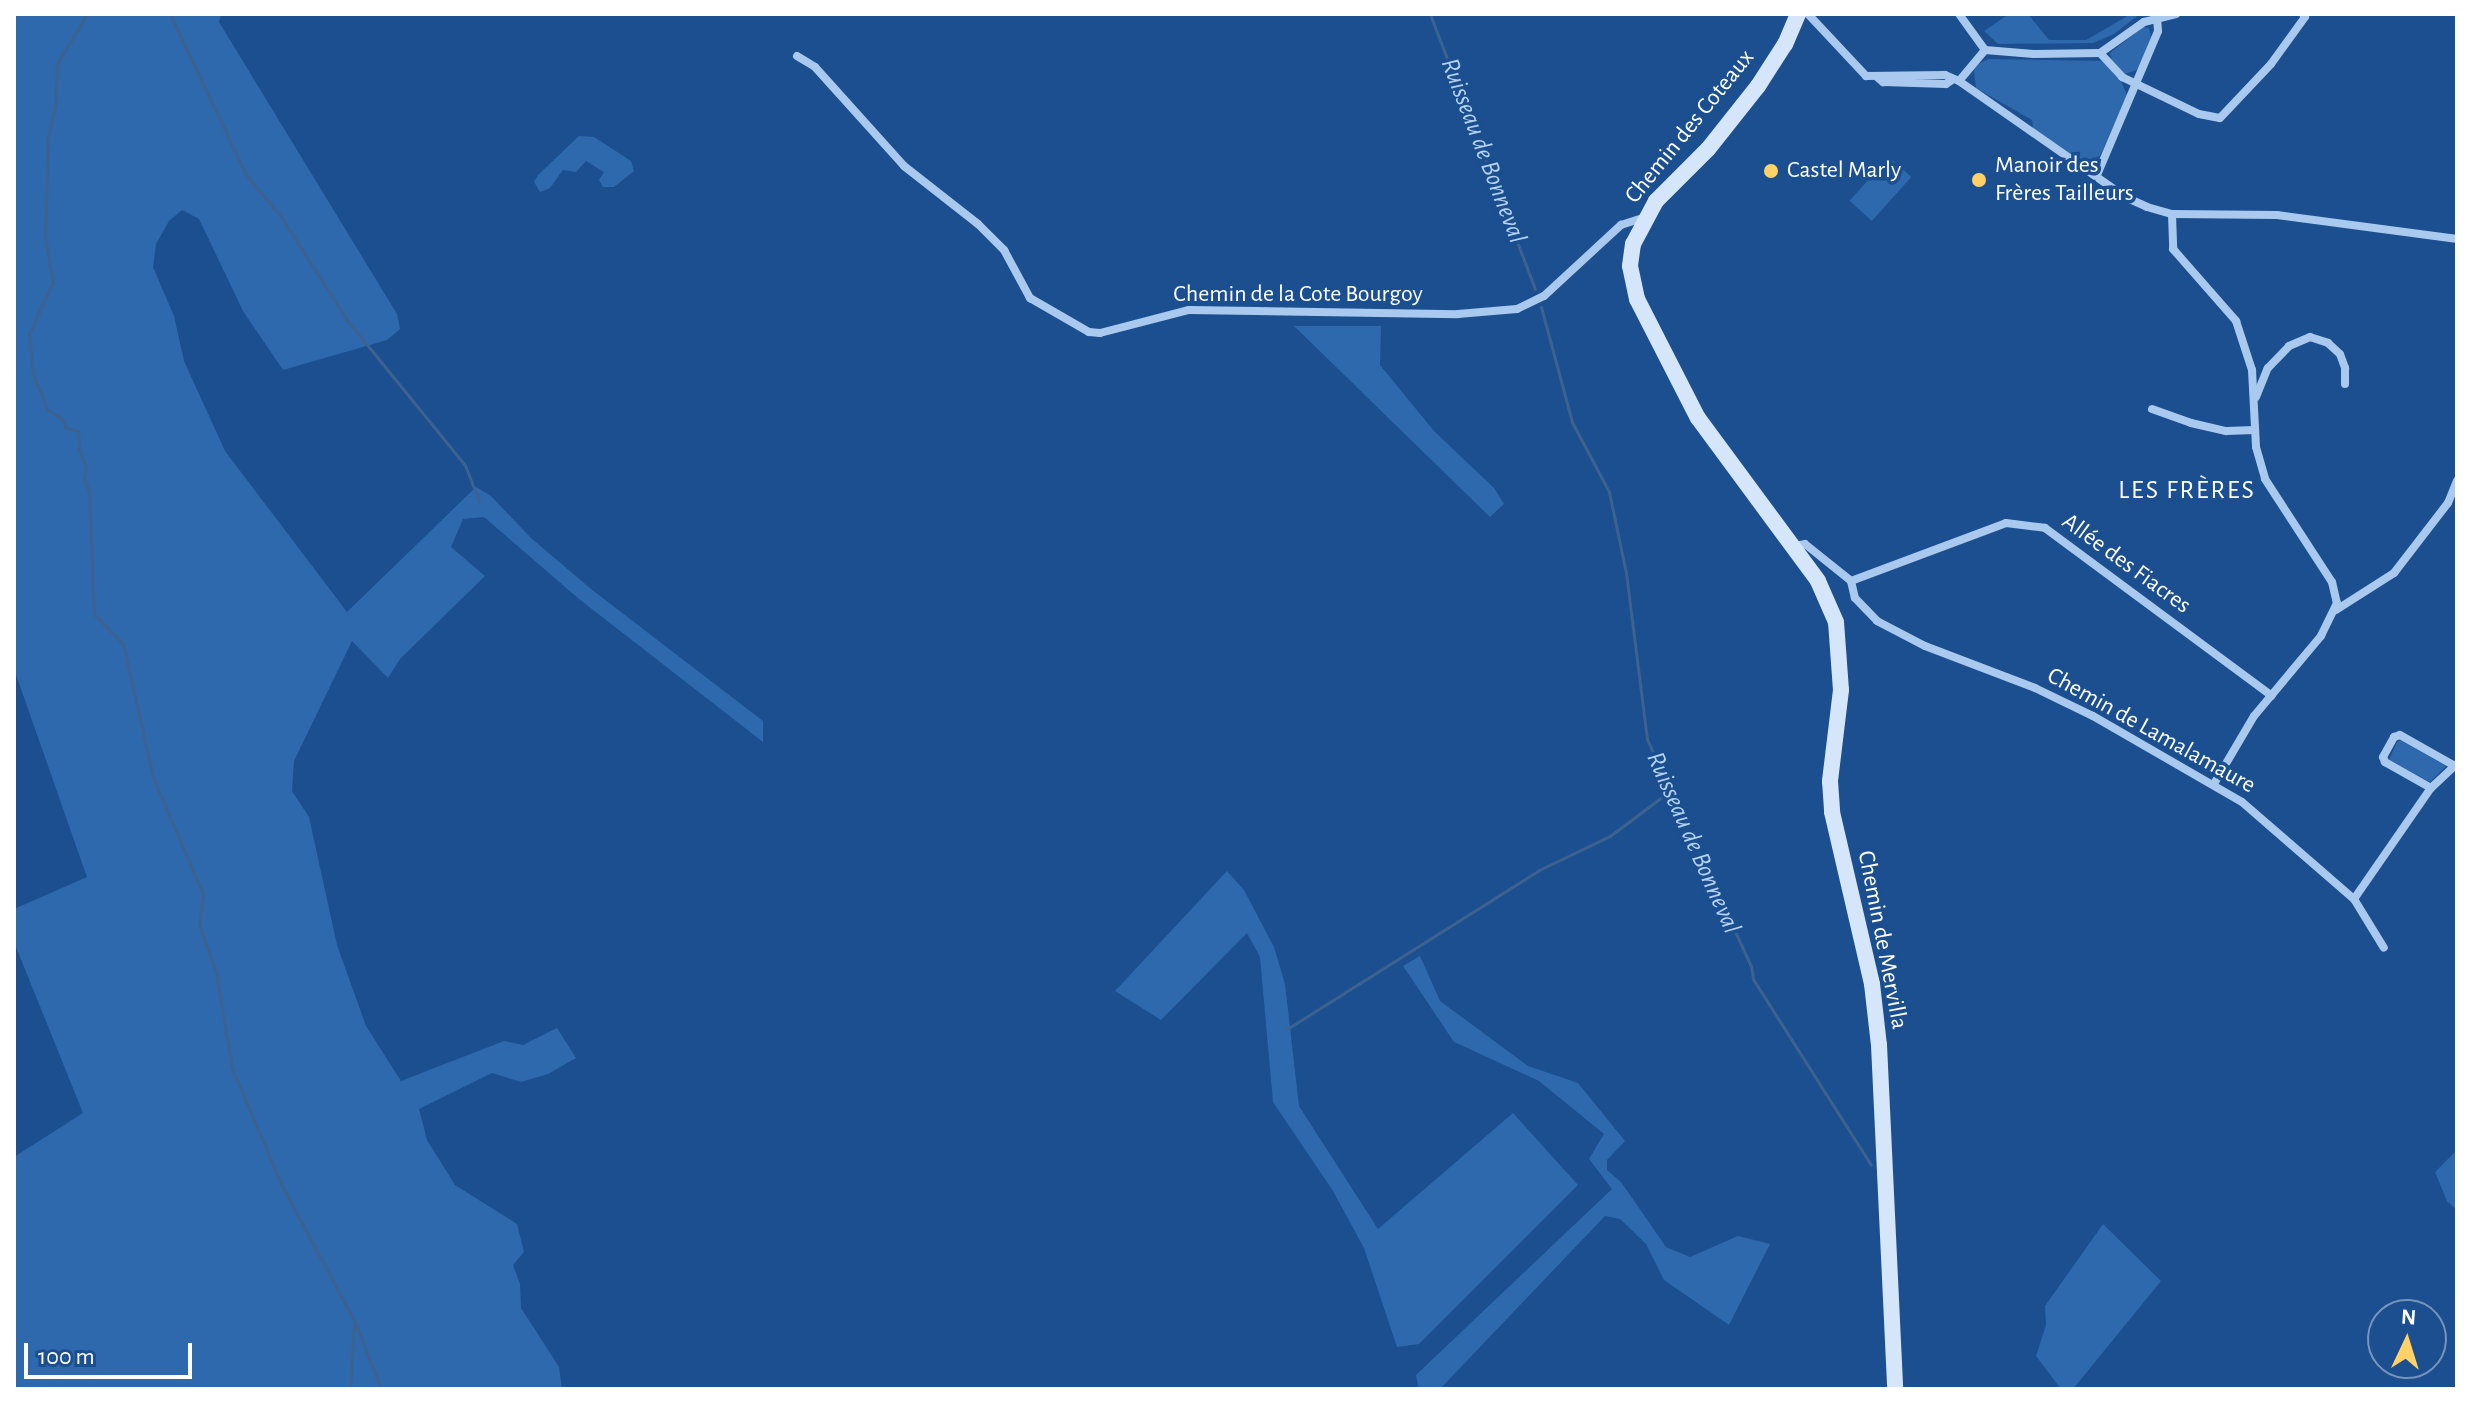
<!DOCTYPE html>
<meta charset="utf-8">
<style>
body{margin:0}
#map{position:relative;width:2471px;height:1403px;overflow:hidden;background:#1b4f8f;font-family:"Alegreya Sans",sans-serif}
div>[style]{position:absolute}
.green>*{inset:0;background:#2e69ad;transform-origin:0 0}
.stream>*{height:3px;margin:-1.5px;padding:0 1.5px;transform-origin:1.5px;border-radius:1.5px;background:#3c6290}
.street>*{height:8px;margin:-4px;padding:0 4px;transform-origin:4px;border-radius:4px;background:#a9c9ee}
.secondary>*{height:16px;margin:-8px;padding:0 8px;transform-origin:8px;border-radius:8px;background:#d6e6fa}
.dots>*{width:22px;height:22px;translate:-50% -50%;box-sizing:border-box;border:4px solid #1b4f8f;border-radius:50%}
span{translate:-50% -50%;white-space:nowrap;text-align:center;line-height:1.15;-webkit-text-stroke:7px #1b4f8f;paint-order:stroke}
.street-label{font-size:24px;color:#fff}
.poi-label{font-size:24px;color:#fff}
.left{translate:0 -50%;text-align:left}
.water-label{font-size:26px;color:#b5d3f5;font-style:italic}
.neighbourhood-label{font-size:26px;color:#fff;letter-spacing:2px}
.frame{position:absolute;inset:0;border:16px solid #fff;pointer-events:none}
.north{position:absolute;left:2367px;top:1299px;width:80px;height:80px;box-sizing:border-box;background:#1b4f8f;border:2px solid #7695bc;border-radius:50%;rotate:4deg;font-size:22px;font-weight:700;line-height:32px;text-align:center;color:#fff}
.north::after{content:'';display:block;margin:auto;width:28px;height:36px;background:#ffd166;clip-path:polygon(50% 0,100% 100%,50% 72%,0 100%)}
.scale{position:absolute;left:24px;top:1343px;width:168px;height:36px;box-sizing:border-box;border:4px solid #fff;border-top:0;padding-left:10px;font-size:24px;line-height:28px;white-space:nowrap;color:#fff;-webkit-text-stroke:6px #1b4f8f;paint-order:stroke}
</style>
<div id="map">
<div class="green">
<div style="clip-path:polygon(14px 14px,221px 14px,219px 22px,397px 314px,400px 329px,387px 340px,283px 370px,243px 311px,199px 219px,182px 210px,169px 221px,156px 244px,153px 267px,174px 316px,184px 361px,225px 451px,347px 612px,476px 487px,491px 496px,531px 538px,591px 589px,763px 721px,763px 742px,579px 599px,484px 517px,463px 519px,451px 547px,485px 576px,400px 659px,388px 678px,352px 641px,294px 761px,292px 791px,309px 817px,337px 945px,366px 1026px,401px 1081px,504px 1041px,523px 1045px,557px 1028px,576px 1058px,548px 1074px,521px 1082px,492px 1073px,419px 1109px,427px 1140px,455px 1185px,517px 1224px,524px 1252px,513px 1265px,520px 1284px,521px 1308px,559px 1367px,562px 1389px,14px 1389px,14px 1157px,83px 1113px,14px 942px,14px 909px,87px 877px,14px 669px)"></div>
<div style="clip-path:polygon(2009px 14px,2028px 14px,2049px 40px,2086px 40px,2131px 14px,2140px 14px,2114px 34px,2093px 43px,1998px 44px,1984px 31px)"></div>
<div style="clip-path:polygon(2143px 27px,2149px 28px,2151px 37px,2139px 69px,2125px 74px,2112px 61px,2110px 53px)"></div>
<div style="clip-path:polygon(1988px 59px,2102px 61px,2120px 79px,2127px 95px,2100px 156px,2085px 162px,2078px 159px,2033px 128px,2032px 120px,1976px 88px,1974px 71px,1977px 65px)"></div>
<div style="clip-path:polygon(579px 136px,594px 137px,631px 161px,634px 171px,614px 187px,603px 187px,599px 180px,604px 172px,586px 161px,576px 172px,563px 170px,550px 188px,540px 192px,534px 182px,538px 175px)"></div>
<div style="left:1889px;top:157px;width:30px;height:59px;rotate:42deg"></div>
<div style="clip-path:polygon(1294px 326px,1381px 326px,1380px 365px,1434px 431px,1494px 488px,1504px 504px,1490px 517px)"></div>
<div style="clip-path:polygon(2401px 740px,2446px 766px,2430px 782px,2389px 760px,2397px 742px)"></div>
<div style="clip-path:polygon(1227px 871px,1244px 890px,1274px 947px,1285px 984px,1299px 1106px,1378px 1229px,1513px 1113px,1578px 1185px,1419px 1344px,1397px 1347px,1364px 1248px,1333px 1191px,1273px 1102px,1260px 957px,1247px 933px,1161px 1020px,1115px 991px)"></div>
<div style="clip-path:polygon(1420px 956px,1440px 1001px,1528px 1066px,1578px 1083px,1625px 1141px,1607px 1160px,1607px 1170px,1621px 1182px,1666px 1247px,1690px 1257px,1738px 1236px,1770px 1244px,1729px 1325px,1664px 1280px,1646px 1244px,1620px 1219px,1605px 1216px,1440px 1389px,1419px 1389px,1416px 1375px,1612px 1189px,1589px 1159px,1604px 1134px,1539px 1081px,1454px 1042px,1403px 966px)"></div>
<div style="clip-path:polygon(2457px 1150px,2457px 1210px,2447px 1201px,2435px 1172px)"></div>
<div style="clip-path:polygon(2103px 1224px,2161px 1281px,2073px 1389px,2061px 1389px,2036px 1356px,2046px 1325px,2045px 1306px)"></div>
</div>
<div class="stream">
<div style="left:87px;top:14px;width:58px;rotate:121deg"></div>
<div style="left:57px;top:64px;width:37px;rotate:92deg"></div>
<div style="left:56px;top:101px;width:40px;rotate:102deg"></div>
<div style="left:48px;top:140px;width:96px;rotate:91.8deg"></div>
<div style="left:45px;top:236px;width:47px;rotate:80.1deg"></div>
<div style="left:53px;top:282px;width:57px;rotate:114.8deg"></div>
<div style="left:29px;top:334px;width:40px;rotate:84.3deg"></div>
<div style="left:33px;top:374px;width:38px;rotate:68deg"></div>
<div style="left:47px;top:409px;width:18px;rotate:34deg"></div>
<div style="left:62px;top:419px;width:10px;rotate:66deg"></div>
<div style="left:66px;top:428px;width:12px;rotate:14deg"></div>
<div style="left:78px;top:431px;width:18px;rotate:87deg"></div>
<div style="left:79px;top:449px;width:19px;rotate:69deg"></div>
<div style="left:86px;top:467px;width:12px;rotate:99deg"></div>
<div style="left:84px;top:479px;width:13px;rotate:67deg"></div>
<div style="left:89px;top:491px;width:123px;rotate:87.7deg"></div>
<div style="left:94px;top:614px;width:42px;rotate:46deg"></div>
<div style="left:123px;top:644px;width:136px;rotate:77.3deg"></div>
<div style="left:153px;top:777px;width:127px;rotate:66.9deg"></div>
<div style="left:203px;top:894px;width:31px;rotate:97deg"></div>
<div style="left:199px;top:925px;width:51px;rotate:70.5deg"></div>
<div style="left:216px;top:973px;width:96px;rotate:80.4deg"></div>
<div style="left:232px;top:1068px;width:126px;rotate:67.1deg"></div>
<div style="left:281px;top:1184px;width:154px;rotate:61.8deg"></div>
<div style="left:354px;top:1320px;width:74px;rotate:68.6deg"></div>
<div style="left:170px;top:14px;width:176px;rotate:64.7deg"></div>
<div style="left:245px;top:173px;width:58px;rotate:50.6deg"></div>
<div style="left:282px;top:218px;width:121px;rotate:57.5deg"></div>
<div style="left:347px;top:320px;width:187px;rotate:50.9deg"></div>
<div style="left:465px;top:465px;width:39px;rotate:69deg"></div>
<div style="left:1430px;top:14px;width:294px;rotate:69.1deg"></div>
<div style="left:1541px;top:307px;width:119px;rotate:74.9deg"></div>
<div style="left:1572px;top:422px;width:79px;rotate:62.1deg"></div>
<div style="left:1609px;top:492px;width:83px;rotate:78.1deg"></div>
<div style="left:1626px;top:573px;width:167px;rotate:82.8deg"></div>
<div style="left:1647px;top:739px;width:250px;rotate:65.4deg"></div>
<div style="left:1751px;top:966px;width:13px;rotate:81deg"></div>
<div style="left:1753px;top:979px;width:220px;rotate:57.6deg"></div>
<div style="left:1287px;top:1029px;width:298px;rotate:-32.2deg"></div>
<div style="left:1539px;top:870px;width:79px;rotate:-25.6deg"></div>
<div style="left:1610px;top:836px;width:75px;rotate:-36.9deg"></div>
<div style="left:350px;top:1389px;width:64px;rotate:-86.4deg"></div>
</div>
<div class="street">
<div style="left:1808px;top:14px;width:85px;rotate:46.9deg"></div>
<div style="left:1866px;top:76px;width:79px;rotate:-0.7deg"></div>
<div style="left:1945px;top:75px;width:15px;rotate:23deg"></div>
<div style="left:1959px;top:81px;width:203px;rotate:34.9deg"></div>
<div style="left:2125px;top:197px;width:24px;rotate:24deg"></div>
<div style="left:2147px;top:207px;width:26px;rotate:16deg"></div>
<div style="left:2172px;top:214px;width:105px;rotate:0.5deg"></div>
<div style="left:2277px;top:215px;width:182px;rotate:7.6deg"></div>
<div style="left:1959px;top:14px;width:44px;rotate:54.2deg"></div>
<div style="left:1985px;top:50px;width:49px;rotate:4.7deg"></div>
<div style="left:2034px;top:54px;width:66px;rotate:-0.9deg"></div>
<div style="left:2100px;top:53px;width:54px;rotate:-35.2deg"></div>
<div style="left:2144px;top:22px;width:33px;rotate:-14deg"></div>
<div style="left:2100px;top:53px;width:33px;rotate:47deg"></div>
<div style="left:2122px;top:77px;width:85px;rotate:25.7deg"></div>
<div style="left:2199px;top:114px;width:21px;rotate:11deg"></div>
<div style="left:2220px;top:118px;width:74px;rotate:-46.6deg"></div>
<div style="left:2271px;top:64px;width:58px;rotate:-54.1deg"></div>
<div style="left:2305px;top:17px;width:4px;rotate:-124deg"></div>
<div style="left:797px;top:56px;width:21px;rotate:31deg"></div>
<div style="left:815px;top:67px;width:133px;rotate:48deg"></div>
<div style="left:904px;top:166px;width:94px;rotate:38.1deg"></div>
<div style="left:978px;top:224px;width:37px;rotate:45deg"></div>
<div style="left:1004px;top:250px;width:55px;rotate:61.6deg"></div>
<div style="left:1030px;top:298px;width:68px;rotate:30deg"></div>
<div style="left:1089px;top:332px;width:11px;rotate:5deg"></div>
<div style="left:1100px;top:333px;width:92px;rotate:-14.5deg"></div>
<div style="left:1189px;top:310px;width:269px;rotate:0.9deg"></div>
<div style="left:1458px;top:314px;width:59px;rotate:-4.8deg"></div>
<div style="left:1517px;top:309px;width:30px;rotate:-26deg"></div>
<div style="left:1544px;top:296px;width:105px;rotate:-42.7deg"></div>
<div style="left:1621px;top:225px;width:26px;rotate:-18deg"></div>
<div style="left:1877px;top:77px;width:8px;rotate:40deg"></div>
<div style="left:1883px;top:82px;width:63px;rotate:1.8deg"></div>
<div style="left:1946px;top:84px;width:7px;rotate:-34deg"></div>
<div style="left:1959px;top:81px;width:40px;rotate:-50deg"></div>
<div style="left:2097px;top:175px;width:156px;rotate:-67deg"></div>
<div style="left:2158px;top:31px;width:16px;rotate:-94deg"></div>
<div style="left:2172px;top:214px;width:35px;rotate:88deg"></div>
<div style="left:2173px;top:249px;width:96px;rotate:48.8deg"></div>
<div style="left:2236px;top:321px;width:52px;rotate:71.9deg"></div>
<div style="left:2252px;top:370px;width:77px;rotate:87deg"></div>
<div style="left:2256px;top:447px;width:33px;rotate:74deg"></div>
<div style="left:2265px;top:479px;width:123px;rotate:57deg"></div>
<div style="left:2332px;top:582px;width:22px;rotate:77deg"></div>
<div style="left:2337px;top:603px;width:37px;rotate:116deg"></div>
<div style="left:2321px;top:636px;width:104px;rotate:129.9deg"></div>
<div style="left:2254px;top:716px;width:79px;rotate:120.5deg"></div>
<div style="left:2256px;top:397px;width:31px;rotate:-68deg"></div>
<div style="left:2268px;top:368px;width:30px;rotate:-46deg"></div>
<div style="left:2289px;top:346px;width:23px;rotate:-23deg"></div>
<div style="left:2310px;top:337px;width:19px;rotate:18deg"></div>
<div style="left:2328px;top:343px;width:16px;rotate:43deg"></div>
<div style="left:2340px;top:354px;width:15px;rotate:70deg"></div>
<div style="left:2345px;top:368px;width:16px;rotate:90deg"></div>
<div style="left:2152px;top:409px;width:41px;rotate:19.7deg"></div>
<div style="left:2191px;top:423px;width:36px;rotate:13deg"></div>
<div style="left:2226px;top:431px;width:29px;rotate:-2deg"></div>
<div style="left:1793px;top:546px;width:12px;rotate:-9deg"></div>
<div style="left:1805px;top:544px;width:59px;rotate:38.8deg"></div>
<div style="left:1851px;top:581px;width:17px;rotate:77deg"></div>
<div style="left:1855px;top:598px;width:32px;rotate:46deg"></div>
<div style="left:1877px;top:621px;width:54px;rotate:27.5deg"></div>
<div style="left:1925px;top:646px;width:118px;rotate:20.9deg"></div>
<div style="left:2035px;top:688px;width:64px;rotate:25.8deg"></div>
<div style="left:2093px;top:716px;width:172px;rotate:30deg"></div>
<div style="left:2242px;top:802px;width:148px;rotate:40.9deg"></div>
<div style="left:2354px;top:899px;width:57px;rotate:58.5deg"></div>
<div style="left:1851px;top:581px;width:165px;rotate:-20.5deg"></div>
<div style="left:2006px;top:523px;width:39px;rotate:7deg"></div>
<div style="left:2045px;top:528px;width:282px;rotate:36.5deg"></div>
<div style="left:2336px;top:610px;width:69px;rotate:-32.5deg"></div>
<div style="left:2394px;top:573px;width:88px;rotate:-52.4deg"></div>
<div style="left:2448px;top:503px;width:24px;rotate:-68deg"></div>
<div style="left:2431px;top:788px;width:53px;rotate:-150.5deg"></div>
<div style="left:2385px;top:762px;width:5px;rotate:-112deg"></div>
<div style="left:2383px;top:757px;width:23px;rotate:-61deg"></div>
<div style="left:2394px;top:737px;width:6px;rotate:-18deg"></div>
<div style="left:2400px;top:735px;width:63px;rotate:29.4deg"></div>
<div style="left:2354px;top:899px;width:135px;rotate:-55.3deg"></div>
<div style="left:2431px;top:788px;width:35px;rotate:-43deg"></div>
</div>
<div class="secondary">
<div style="left:1798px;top:14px;width:33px;rotate:113deg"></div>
<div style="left:1785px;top:44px;width:50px;rotate:122.7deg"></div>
<div style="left:1758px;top:86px;width:80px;rotate:128.4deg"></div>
<div style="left:1708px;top:149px;width:74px;rotate:135deg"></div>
<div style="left:1656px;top:201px;width:49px;rotate:118.1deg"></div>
<div style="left:1633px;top:244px;width:22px;rotate:98deg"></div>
<div style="left:1630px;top:266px;width:34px;rotate:78deg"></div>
<div style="left:1637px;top:299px;width:134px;rotate:62.9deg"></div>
<div style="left:1698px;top:418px;width:202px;rotate:53.6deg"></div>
<div style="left:1818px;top:581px;width:45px;rotate:66.3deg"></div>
<div style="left:1836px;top:622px;width:68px;rotate:85.8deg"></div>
<div style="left:1841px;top:690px;width:92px;rotate:96.9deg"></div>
<div style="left:1830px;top:781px;width:31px;rotate:86deg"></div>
<div style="left:1832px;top:812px;width:177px;rotate:76.9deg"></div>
<div style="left:1872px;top:984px;width:61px;rotate:83.5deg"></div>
<div style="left:1879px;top:1045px;width:344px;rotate:87.3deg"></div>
</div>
<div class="dots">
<div style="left:1771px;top:171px;background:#ffd166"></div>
<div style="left:1979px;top:180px;background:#ffd166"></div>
</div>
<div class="street-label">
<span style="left:1690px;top:127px;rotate:-51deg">Chemin des Coteaux</span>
<span style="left:1298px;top:295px">Chemin de la Cote Bourgoy</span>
<span style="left:2126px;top:564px;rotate:36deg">Allée des Fiacres</span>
<span style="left:2151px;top:731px;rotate:29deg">Chemin de Lamalamaure</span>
<span style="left:1882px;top:940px;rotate:79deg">Chemin de Mervilla</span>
</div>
<div class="poi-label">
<span class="left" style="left:1995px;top:180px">Manoir des<br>Frères Tailleurs</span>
<span class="left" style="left:1787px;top:171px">Castel Marly</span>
</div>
<div class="water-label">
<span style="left:1483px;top:151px;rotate:69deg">Ruisseau de Bonneval</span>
<span style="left:1693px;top:843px;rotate:66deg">Ruisseau de Bonneval</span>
</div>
<div class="neighbourhood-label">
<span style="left:2187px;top:491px">LES FRÈRES</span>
</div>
<div class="frame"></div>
<div class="north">N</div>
<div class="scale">100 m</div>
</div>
